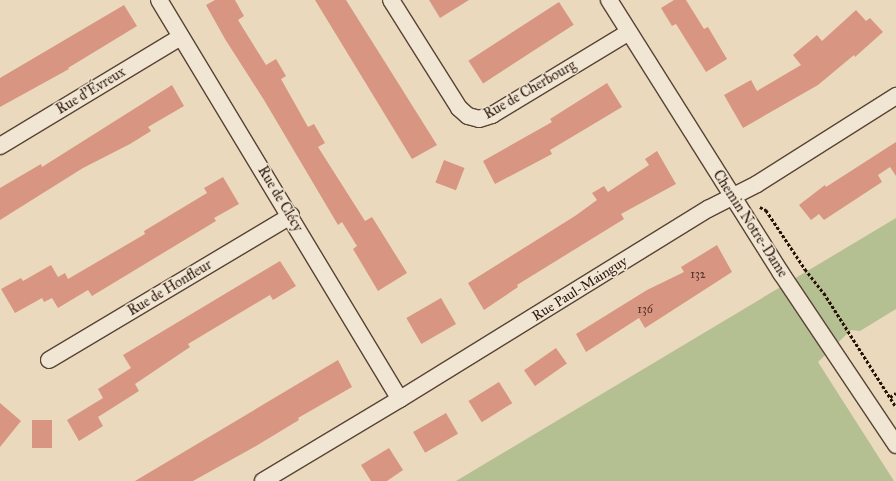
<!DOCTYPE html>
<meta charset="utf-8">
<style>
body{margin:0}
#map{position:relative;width:896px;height:481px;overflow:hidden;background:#ead9bc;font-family:"IM FELL Great Primer",serif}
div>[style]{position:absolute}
.green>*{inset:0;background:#b5c092}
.building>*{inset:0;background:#d89682;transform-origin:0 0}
.path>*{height:2.5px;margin-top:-1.25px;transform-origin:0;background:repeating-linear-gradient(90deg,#281309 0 3px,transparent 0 5px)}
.roads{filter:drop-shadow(1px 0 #584436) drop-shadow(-1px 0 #584436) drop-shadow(0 1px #584436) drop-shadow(0 -1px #584436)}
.minor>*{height:16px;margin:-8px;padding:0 8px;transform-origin:8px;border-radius:8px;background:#f1e6d3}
span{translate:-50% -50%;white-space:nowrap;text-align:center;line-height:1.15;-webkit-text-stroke:3px #f1e6d3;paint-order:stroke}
.number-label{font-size:12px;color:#543427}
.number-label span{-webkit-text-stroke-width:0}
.street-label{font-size:14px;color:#281309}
</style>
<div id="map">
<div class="green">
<div style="clip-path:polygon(896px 218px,896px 309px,860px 331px,851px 330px,818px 362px,894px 481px,456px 481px)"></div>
</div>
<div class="building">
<div style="clip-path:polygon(215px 0,235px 0,244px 16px,238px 20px,266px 65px,276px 59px,286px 76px,281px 79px,308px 127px,314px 124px,325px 143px,318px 147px,365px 221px,372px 217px,407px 273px,378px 291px,353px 249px,357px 246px,342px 222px,338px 225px,264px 100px,225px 39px,206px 5px)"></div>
<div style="clip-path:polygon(315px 0,346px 0,437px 145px,412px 159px)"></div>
<div style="clip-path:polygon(429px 0,469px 0,440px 18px)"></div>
<div style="clip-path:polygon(674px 0,686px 0,704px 29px,708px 27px,727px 59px,706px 72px,676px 24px,672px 26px,661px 8px)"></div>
<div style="left:559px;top:2px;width:27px;height:108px;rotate:57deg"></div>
<div style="clip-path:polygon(124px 5px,137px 26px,68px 68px,69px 69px,0 107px,0 78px)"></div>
<div style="clip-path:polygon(856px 10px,866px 21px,870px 18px,883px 32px,855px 57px,854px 55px,818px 85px,743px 128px,724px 95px,751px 80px,757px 91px,801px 65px,793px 55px,817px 35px,822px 41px)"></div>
<div style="clip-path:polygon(607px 83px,622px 107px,550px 150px,552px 154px,495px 184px,483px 161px,552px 122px,550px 119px)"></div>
<div style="clip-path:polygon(172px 85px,184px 106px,148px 127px,151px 131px,130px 144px,83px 168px,0 220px,0 188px,41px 164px,42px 167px)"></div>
<div style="clip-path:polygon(896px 142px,896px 176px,890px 167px,878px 175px,882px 182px,824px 220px,819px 214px,811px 220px,799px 205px,825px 185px,826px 187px)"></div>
<div style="clip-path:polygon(657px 151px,676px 184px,621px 214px,624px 219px,517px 285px,518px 287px,484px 310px,468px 283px,575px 216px,597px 200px,592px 193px,604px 186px,608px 192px,649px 165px,645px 159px)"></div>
<div style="left:444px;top:160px;width:22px;height:24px;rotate:21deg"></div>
<div style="clip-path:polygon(223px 177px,239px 204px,214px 218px,216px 221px,92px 296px,88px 290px,58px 308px,52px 298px,44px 302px,42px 298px,15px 313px,1px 289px,21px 278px,23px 281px,51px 265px,58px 277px,65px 273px,68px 279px,145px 234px,144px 231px,207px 193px,204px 188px)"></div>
<div style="clip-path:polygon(717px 245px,732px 272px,645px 328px,639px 318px,586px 352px,576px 334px,647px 290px,684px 272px,681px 267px)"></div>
<div style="clip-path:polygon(280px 261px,296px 286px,273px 300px,270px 295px,188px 344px,190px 347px,135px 384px,139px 391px,98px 417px,103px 426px,79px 441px,67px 420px,103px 398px,98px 389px,131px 368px,123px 355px)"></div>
<div style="left:441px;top:298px;width:30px;height:40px;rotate:60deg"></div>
<div style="left:556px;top:348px;width:19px;height:39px;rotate:55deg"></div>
<div style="clip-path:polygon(338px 360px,352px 387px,298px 418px,299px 420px,256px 446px,193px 481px,135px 481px)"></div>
<div style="left:499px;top:382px;width:25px;height:36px;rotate:58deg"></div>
<div style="clip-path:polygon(0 403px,21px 421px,0 447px)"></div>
<div style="left:446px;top:413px;width:24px;height:38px;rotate:60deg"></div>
<div style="left:32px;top:420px;width:20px;height:28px"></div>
<div style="clip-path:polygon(389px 448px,403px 470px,387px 481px,371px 481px,361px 465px)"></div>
</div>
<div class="path">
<div style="left:760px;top:207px;width:7px;rotate:27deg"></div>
<div style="left:766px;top:210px;width:71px;rotate:56.5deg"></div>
<div style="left:805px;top:269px;width:31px;rotate:52deg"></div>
<div style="left:824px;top:293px;width:135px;rotate:57.7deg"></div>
<div style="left:890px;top:397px;width:7px;rotate:-34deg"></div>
</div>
<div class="roads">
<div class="minor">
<div style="left:159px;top:0;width:466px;rotate:58.9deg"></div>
<div style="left:391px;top:0;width:128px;rotate:57.8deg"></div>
<div style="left:459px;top:108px;width:12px;rotate:42deg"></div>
<div style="left:468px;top:116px;width:11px;rotate:15deg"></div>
<div style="left:479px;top:119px;width:14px;rotate:-17deg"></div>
<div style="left:492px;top:115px;width:160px;rotate:-31.2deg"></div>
<div style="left:609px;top:0;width:323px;rotate:57.8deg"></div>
<div style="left:781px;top:273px;width:207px;rotate:56.2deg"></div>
<div style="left:0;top:146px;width:211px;rotate:-31.1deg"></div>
<div style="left:49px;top:360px;width:282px;rotate:-30.8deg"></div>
<div style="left:263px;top:481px;width:160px;rotate:-30.9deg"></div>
<div style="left:400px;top:399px;width:362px;rotate:-31.7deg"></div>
<div style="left:708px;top:209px;width:55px;rotate:-27deg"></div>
<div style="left:757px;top:184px;width:165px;rotate:-32.3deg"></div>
</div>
</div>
<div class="number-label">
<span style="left:698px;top:275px">132</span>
<span style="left:645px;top:310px">136</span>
</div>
<div class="street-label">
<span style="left:530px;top:90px;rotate:-30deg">Rue de Cherbourg</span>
<span style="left:91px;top:91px;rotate:-31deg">Rue d'Évreux</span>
<span style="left:280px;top:199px;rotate:59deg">Rue de Clécy</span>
<span style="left:750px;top:224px;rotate:57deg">Chemin Notre-Dame</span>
<span style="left:170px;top:288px;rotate:-31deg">Rue de Honfleur</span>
<span style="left:580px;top:289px;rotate:-32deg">Rue Paul-Mainguy</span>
</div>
</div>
